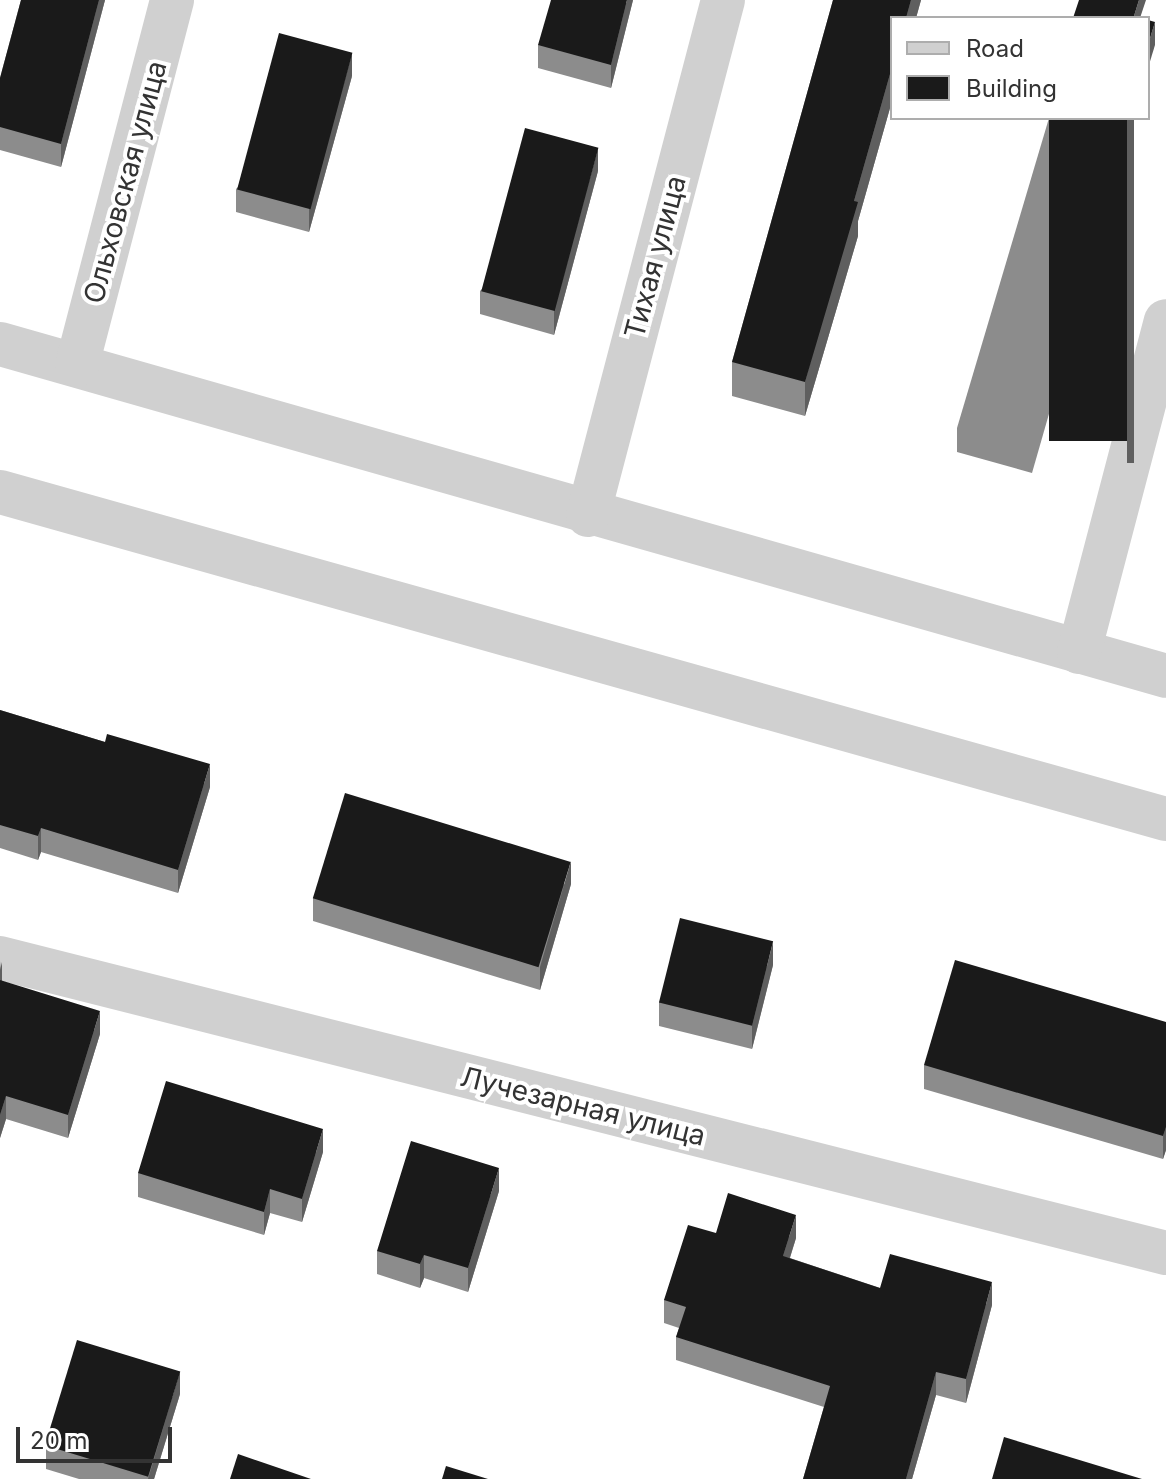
<!DOCTYPE html>
<meta charset="utf-8">
<style>
body{margin:0}
#map{position:relative;width:1166px;height:1479px;overflow:hidden;background:#fff;font-family:Inter,sans-serif}
div>[style]{position:absolute}
.street>*{height:44px;margin:-22px;padding:0 22px;transform-origin:22px;border-radius:22px;background:#d0d0d0}
.wall>*{inset:0;background:#8c8c8c}
.shaded-wall>*{inset:0;background:#5f5f5f;transform-origin:0 0}
.building>*{inset:0;background:#1a1a1a;transform-origin:0 0}
span{translate:-50% -50%;white-space:nowrap;text-align:center;line-height:1.15;-webkit-text-stroke:8px #fff;paint-order:stroke}
.street-label{font-size:28px;color:#333}
.legend{position:absolute;left:890px;top:16px;width:260px;height:104px;box-sizing:border-box;background:#fff;border:2px solid #adadad;margin:0;padding:10px 14px;list-style:none;font-size:24px;color:#333}
.legend li{display:flex;align-items:center;gap:16px;height:40px}
.legend b{width:40px;border:2px solid #adadad}
.scale{position:absolute;left:16px;top:1427px;width:156px;height:36px;box-sizing:border-box;border:4px solid #333;border-top:0;padding-left:10px;font-size:24px;line-height:28px;white-space:nowrap;color:#333;-webkit-text-stroke:6px #fff;paint-order:stroke}
</style>
<div id="map">
<div class="street">
<div style="left:0;top:344px;width:1212px;rotate:15.89deg"></div>
<div style="left:77px;top:365px;width:377px;rotate:-75.4deg"></div>
<div style="left:0;top:492px;width:1211px;rotate:15.67deg"></div>
<div style="left:588px;top:515px;width:532px;rotate:-75.31deg"></div>
<div style="left:1079px;top:652px;width:342px;rotate:-75.3deg"></div>
<div style="left:0;top:958px;width:1203px;rotate:14.2deg"></div>
</div>
<div class="wall">
<div style="clip-path:polygon(21px 0,105px 0,61px 167px,0 150px,0 78px)"></div>
<div style="clip-path:polygon(633px 0,611px 88px,538px 68px,538px 45px)"></div>
<div style="clip-path:polygon(833px 0,921px 0,916px 18px,892px 18px,892px 101px,858px 221px,858px 236px,805px 416px,732px 396px,732px 362px)"></div>
<div style="clip-path:polygon(352px 76px,309px 232px,236px 212px,236px 189px)"></div>
<div style="clip-path:polygon(1049px 118px,1134px 118px,1032px 473px,957px 452px,957px 428px)"></div>
<div style="clip-path:polygon(598px 171px,554px 335px,480px 314px,480px 291px)"></div>
<div style="clip-path:polygon(0 710px,105px 742px,210px 787px,178px 893px,41px 852px,38px 860px,0 848px)"></div>
<div style="clip-path:polygon(571px 884px,540px 990px,313px 921px,313px 898px)"></div>
<div style="clip-path:polygon(0 961px,2px 981px,100px 1034px,68px 1138px,6px 1119px,0 1138px)"></div>
<div style="clip-path:polygon(773px 965px,752px 1049px,659px 1026px,659px 1002px)"></div>
<div style="clip-path:polygon(1166px 1022px,1166px 1150px,1163px 1159px,924px 1089px,924px 1065px)"></div>
<div style="clip-path:polygon(323px 1152px,302px 1222px,270px 1213px,264px 1235px,138px 1197px,138px 1173px)"></div>
<div style="clip-path:polygon(499px 1191px,468px 1292px,424px 1278px,420px 1288px,377px 1274px,377px 1251px)"></div>
<div style="clip-path:polygon(716px 1233px,796px 1238px,790px 1258px,880px 1288px,992px 1305px,966px 1403px,936px 1395px,912px 1479px,803px 1479px,824px 1407px,676px 1360px,676px 1337px,679px 1328px,664px 1323px,664px 1300px)"></div>
<div style="clip-path:polygon(180px 1394px,154px 1479px,79px 1479px,46px 1469px,46px 1446px)"></div>
</div>
<div class="shaded-wall">
<div style="clip-path:polygon(99px 0,105px 0,61px 167px,61px 144px)"></div>
<div style="clip-path:polygon(627px 0,633px 0,611px 88px,611px 65px)"></div>
<div style="clip-path:polygon(911px 0,921px 0,916px 18px,906px 18px)"></div>
<div style="clip-path:polygon(1139px 0,1146px 0,1140px 18px,1134px 16px)"></div>
<div style="clip-path:polygon(1155px 22px,1155px 45px,1148px 68px,1148px 45px)"></div>
<div style="clip-path:polygon(352px 53px,352px 76px,309px 232px,309px 208px)"></div>
<div style="clip-path:polygon(892px 67px,892px 101px,858px 221px,858px 236px,805px 416px,805px 382px,854px 201px)"></div>
<div style="left:1127px;top:118px;width:7px;height:345px"></div>
<div style="clip-path:polygon(598px 148px,598px 171px,554px 335px,554px 311px)"></div>
<div style="clip-path:polygon(210px 764px,210px 787px,178px 893px,178px 870px)"></div>
<div style="clip-path:polygon(41px 828px,41px 852px,38px 860px,38px 836px)"></div>
<div style="clip-path:polygon(571px 861px,571px 884px,540px 990px,540px 967px)"></div>
<div style="clip-path:polygon(773px 942px,773px 965px,752px 1049px,752px 1026px)"></div>
<div style="clip-path:polygon(2px 962px,2px 985px,0 993px,0 970px)"></div>
<div style="clip-path:polygon(100px 1011px,100px 1034px,68px 1138px,68px 1115px)"></div>
<div style="clip-path:polygon(6px 1096px,6px 1119px,0 1138px,0 1115px)"></div>
<div style="clip-path:polygon(1166px 1127px,1166px 1150px,1163px 1159px,1163px 1136px)"></div>
<div style="clip-path:polygon(323px 1129px,323px 1152px,302px 1222px,302px 1199px)"></div>
<div style="clip-path:polygon(499px 1168px,499px 1191px,468px 1292px,468px 1268px)"></div>
<div style="clip-path:polygon(270px 1189px,270px 1213px,264px 1235px,264px 1212px)"></div>
<div style="clip-path:polygon(796px 1215px,796px 1238px,783px 1279px,783px 1256px)"></div>
<div style="clip-path:polygon(424px 1255px,424px 1278px,420px 1288px,420px 1264px)"></div>
<div style="clip-path:polygon(992px 1282px,992px 1305px,966px 1403px,966px 1379px)"></div>
<div style="clip-path:polygon(180px 1371px,180px 1394px,154px 1479px,148px 1479px)"></div>
<div style="clip-path:polygon(936px 1372px,936px 1395px,912px 1479px,906px 1479px)"></div>
</div>
<div class="building">
<div style="clip-path:polygon(21px 0,99px 0,61px 144px,0 127px,0 78px)"></div>
<div style="clip-path:polygon(551px 0,627px 0,611px 65px,538px 45px)"></div>
<div style="clip-path:polygon(833px 0,911px 0,906px 18px,892px 18px,892px 67px,854px 201px,858px 202px,805px 382px,732px 362px)"></div>
<div style="clip-path:polygon(1079px 0,1139px 0,1134px 16px,1141px 18px,1073px 18px)"></div>
<div style="clip-path:polygon(1148px 20px,1155px 22px,1148px 45px)"></div>
<div style="left:279px;top:33px;width:76px;height:162px;rotate:15deg"></div>
<div style="left:1049px;top:118px;width:78px;height:323px"></div>
<div style="left:525px;top:128px;width:76px;height:169px;rotate:15deg"></div>
<div style="clip-path:polygon(0 710px,105px 742px,107px 734px,210px 764px,178px 870px,41px 828px,38px 836px,0 825px)"></div>
<div style="left:345px;top:793px;width:236px;height:110px;rotate:17deg"></div>
<div style="left:680px;top:918px;width:96px;height:87px;rotate:14deg"></div>
<div style="clip-path:polygon(955px 960px,1166px 1022px,1166px 1127px,1163px 1136px,924px 1065px)"></div>
<div style="clip-path:polygon(0 980px,100px 1011px,68px 1115px,6px 1096px,0 1115px)"></div>
<div style="clip-path:polygon(166px 1081px,323px 1129px,302px 1199px,270px 1189px,264px 1212px,138px 1173px)"></div>
<div style="clip-path:polygon(411px 1141px,499px 1168px,468px 1268px,424px 1255px,420px 1264px,377px 1251px)"></div>
<div style="clip-path:polygon(728px 1193px,796px 1215px,783px 1256px,880px 1288px,890px 1254px,992px 1282px,966px 1379px,936px 1372px,906px 1479px,803px 1479px,830px 1386px,676px 1337px,686px 1307px,664px 1300px,688px 1225px,716px 1233px)"></div>
<div style="left:77px;top:1340px;width:108px;height:110px;rotate:17deg"></div>
<div style="clip-path:polygon(1004px 1437px,1142px 1479px,992px 1479px)"></div>
<div style="clip-path:polygon(238px 1454px,311px 1479px,230px 1479px)"></div>
<div style="clip-path:polygon(446px 1466px,488px 1479px,442px 1479px)"></div>
</div>
<div class="street-label">
<span style="left:125px;top:182px;rotate:-75deg">Ольховская улица</span>
<span style="left:655px;top:257px;rotate:-75deg">Тихая улица</span>
<span style="left:583px;top:1106px;rotate:14deg">Лучезарная улица</span>
</div>
<ul class="legend">
<li><b style="height:10px;background:#d0d0d0"></b>Road</li>
<li><b style="height:22px;background:#1a1a1a"></b>Building</li>
</ul>
<div class="scale">20 m</div>
</div>
